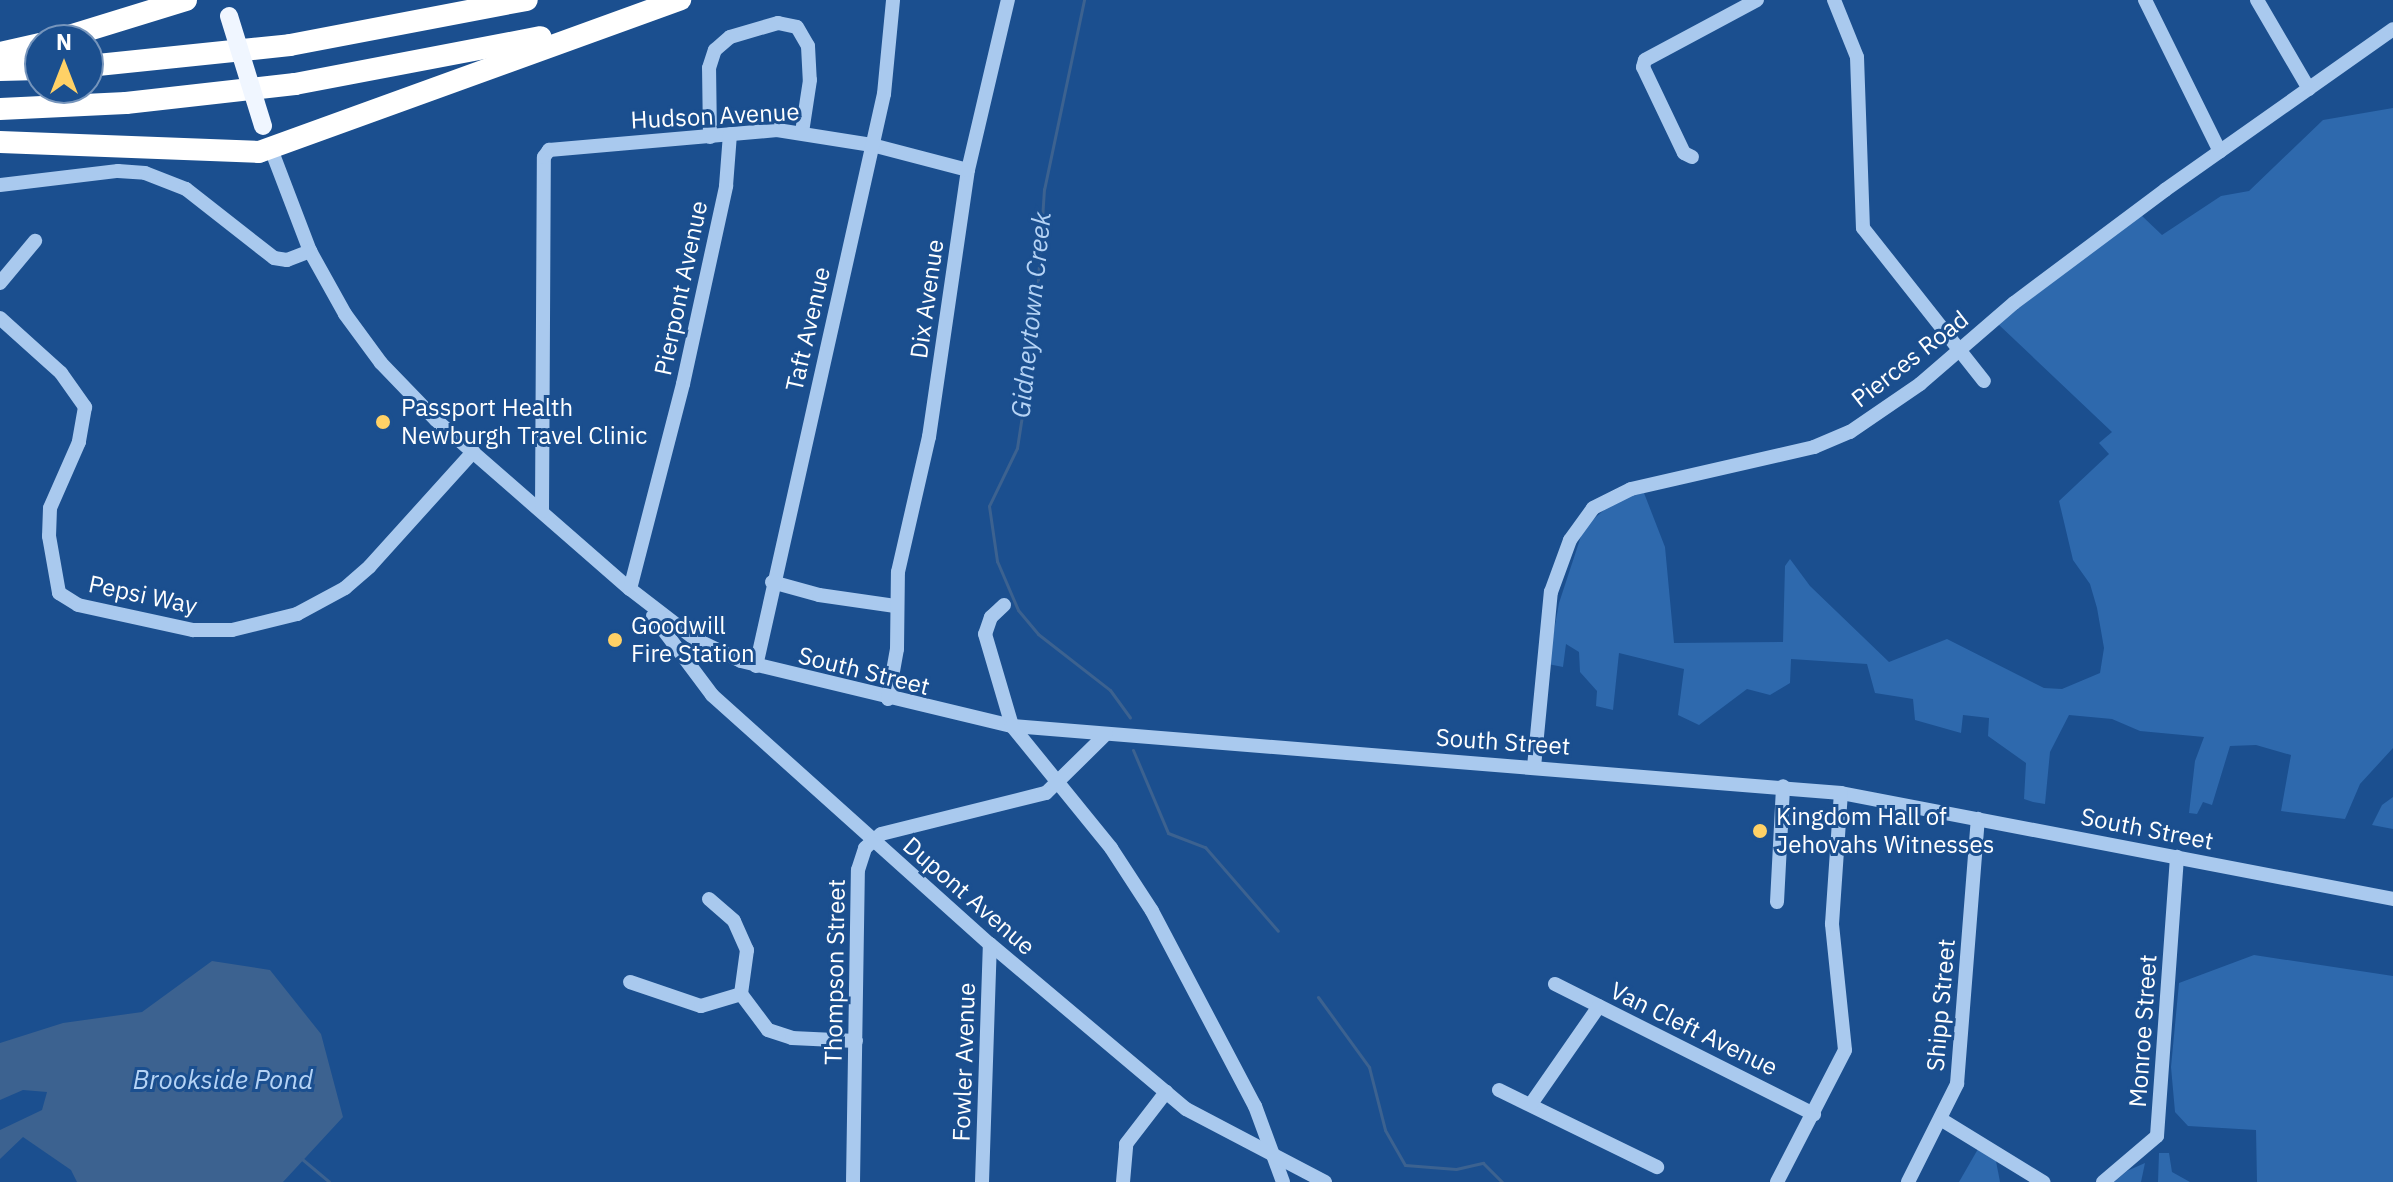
<!DOCTYPE html>
<style>
body{margin:0}
#map{position:relative;width:2393px;height:1182px;overflow:hidden;background:#1b4f8f;font-family:"IBM Plex Sans",sans-serif}
div>[style]{position:absolute}
.green>*{inset:0;background:#2e69ad}
.water>*{inset:0;background:#3c6290}
.stream>*{height:3px;margin:-1.5px;padding:0 1.5px;transform-origin:1.5px;border-radius:1.5px;background:#3c6290}
.minor>*{height:14px;margin:-7px;padding:0 7px;transform-origin:7px;border-radius:7px;background:#a9c9ee}
.highway>*{height:22px;margin:-11px;padding:0 11px;transform-origin:11px;border-radius:11px;background:#fff}
.major-bridge>*{height:18px;margin:-9px;padding:0 9px;transform-origin:9px;border-radius:9px;background:#f0f6ff}
.dots>*{width:22px;height:22px;translate:-50% -50%;box-sizing:border-box;border:4px solid #1b4f8f;border-radius:50%}
span{translate:-50% -50%;white-space:nowrap;text-align:center;line-height:1.15;-webkit-text-stroke:6px #1b4f8f;paint-order:stroke}
.street-label{font-size:24px;color:#fff}
.poi-label{font-size:24px;color:#fff}
.left{translate:0 -50%;text-align:left}
.water-label{font-size:26px;color:#b5d3f5;font-style:italic}
.north{position:absolute;left:24px;top:24px;width:80px;height:80px;box-sizing:border-box;background:#1b4f8f;border:2px solid #7695bc;border-radius:50%;rotate:0deg;font-size:22px;font-weight:700;line-height:32px;text-align:center;color:#fff}
.north::after{content:'';display:block;margin:auto;width:28px;height:36px;background:#ffd166;clip-path:polygon(50% 0,100% 100%,50% 72%,0 100%)}
</style>
<div id="map">
<div class="green">
<div style="clip-path:polygon(2393px 108px,2393px 748px,2360px 784px,2345px 819px,2281px 811px,2291px 755px,2256px 745px,2230px 746px,2212px 805px,2203px 802px,2197px 814px,2189px 813px,2195px 761px,2204px 737px,2140px 731px,2112px 719px,2069px 715px,2050px 752px,2045px 804px,2033px 802px,2024px 799px,2026px 763px,1988px 736px,1989px 718px,1963px 715px,1961px 733px,1915px 720px,1913px 699px,1875px 693px,1867px 664px,1791px 659px,1790px 683px,1770px 695px,1747px 689px,1699px 725px,1678px 715px,1684px 669px,1619px 653px,1613px 710px,1596px 706px,1597px 691px,1580px 672px,1579px 652px,1566px 644px,1563px 667px,1548px 664px,1559px 603px,1584px 527px,1616px 500px,1644px 493px,1665px 547px,1674px 643px,1783px 642px,1785px 566px,1790px 559px,1810px 586px,1889px 662px,1947px 639px,2044px 688px,2062px 689px,2100px 673px,2104px 648px,2097px 608px,2090px 584px,2073px 560px,2059px 501px,2109px 454px,2099px 443px,2112px 432px,1998px 324px,2141px 215px,2162px 235px,2221px 196px,2249px 191px,2323px 120px)"></div>
<div style="clip-path:polygon(2393px 797px,2393px 829px,2372px 825px,2382px 805px)"></div>
<div style="clip-path:polygon(2254px 955px,2393px 976px,2393px 1182px,2257px 1182px,2256px 1130px,2188px 1126px,2175px 1112px,2171px 1067px,2179px 983px)"></div>
<div style="clip-path:polygon(1978px 1149px,1996px 1161px,2000px 1182px,1959px 1182px)"></div>
<div style="clip-path:polygon(2159px 1153px,2169px 1153px,2172px 1172px,2190px 1182px,2158px 1182px)"></div>
<div style="clip-path:polygon(2145px 1163px,2141px 1182px,2114px 1182px,2127px 1171px)"></div>
</div>
<div class="water">
<div style="clip-path:polygon(212px 961px,270px 970px,321px 1034px,343px 1117px,283px 1182px,77px 1182px,71px 1170px,23px 1137px,0 1159px,0 1130px,42px 1110px,47px 1092px,23px 1090px,0 1100px,0 1043px,63px 1023px,142px 1012px)"></div>
</div>
<div class="stream">
<div style="left:1084px;top:0;width:193px;rotate:101.9deg"></div>
<div style="left:1044px;top:189px;width:149px;rotate:93.8deg"></div>
<div style="left:1034px;top:338px;width:111px;rotate:98.8deg"></div>
<div style="left:1017px;top:448px;width:64px;rotate:115.8deg"></div>
<div style="left:989px;top:506px;width:56px;rotate:81.7deg"></div>
<div style="left:997px;top:561px;width:53px;rotate:66.8deg"></div>
<div style="left:1018px;top:610px;width:31px;rotate:50deg"></div>
<div style="left:1038px;top:634px;width:91px;rotate:37.9deg"></div>
<div style="left:1110px;top:690px;width:34px;rotate:54deg"></div>
<div style="left:1133px;top:750px;width:90px;rotate:67.1deg"></div>
<div style="left:1168px;top:833px;width:40px;rotate:21deg"></div>
<div style="left:1205px;top:847px;width:111px;rotate:49deg"></div>
<div style="left:1318px;top:997px;width:87px;rotate:53.9deg"></div>
<div style="left:1369px;top:1067px;width:65px;rotate:75.7deg"></div>
<div style="left:1385px;top:1130px;width:40px;rotate:60.3deg"></div>
<div style="left:1405px;top:1165px;width:51px;rotate:4.5deg"></div>
<div style="left:1456px;top:1169px;width:28px;rotate:-13deg"></div>
<div style="left:1483px;top:1163px;width:27px;rotate:45deg"></div>
<div style="left:302px;top:1159px;width:35px;rotate:40deg"></div>
</div>
<div class="minor">
<div style="left:1834px;top:0;width:61px;rotate:68deg"></div>
<div style="left:1857px;top:57px;width:171px;rotate:88deg"></div>
<div style="left:1863px;top:228px;width:195px;rotate:51.7deg"></div>
<div style="left:2145px;top:0;width:169px;rotate:63.7deg"></div>
<div style="left:2257px;top:0;width:103px;rotate:59.7deg"></div>
<div style="left:710px;top:137px;width:69px;rotate:-90.8deg"></div>
<div style="left:709px;top:68px;width:19px;rotate:-72deg"></div>
<div style="left:715px;top:50px;width:20px;rotate:-41deg"></div>
<div style="left:730px;top:37px;width:50px;rotate:-16.3deg"></div>
<div style="left:778px;top:23px;width:19px;rotate:12deg"></div>
<div style="left:797px;top:27px;width:22px;rotate:60deg"></div>
<div style="left:808px;top:46px;width:34px;rotate:87deg"></div>
<div style="left:810px;top:80px;width:53px;rotate:98.7deg"></div>
<div style="left:271px;top:149px;width:109px;rotate:69.1deg"></div>
<div style="left:310px;top:251px;width:72px;rotate:60.9deg"></div>
<div style="left:345px;top:314px;width:61px;rotate:53.7deg"></div>
<div style="left:381px;top:363px;width:79px;rotate:46deg"></div>
<div style="left:436px;top:420px;width:257px;rotate:41.1deg"></div>
<div style="left:630px;top:589px;width:82px;rotate:37.6deg"></div>
<div style="left:695px;top:639px;width:51px;rotate:25.6deg"></div>
<div style="left:741px;top:661px;width:279px;rotate:13.5deg"></div>
<div style="left:1012px;top:726px;width:832px;rotate:4.62deg"></div>
<div style="left:1841px;top:793px;width:562px;rotate:10.87deg"></div>
<div style="left:1692px;top:157px;width:9px;rotate:-153deg"></div>
<div style="left:1684px;top:153px;width:95px;rotate:-115.5deg"></div>
<div style="left:1643px;top:67px;width:7px;rotate:-74deg"></div>
<div style="left:1645px;top:60px;width:127px;rotate:-28.2deg"></div>
<div style="left:0;top:185px;width:119px;rotate:-6.8deg"></div>
<div style="left:118px;top:171px;width:27px;rotate:4deg"></div>
<div style="left:145px;top:173px;width:44px;rotate:21.3deg"></div>
<div style="left:186px;top:189px;width:112px;rotate:38.1deg"></div>
<div style="left:274px;top:258px;width:13px;rotate:9deg"></div>
<div style="left:287px;top:260px;width:25px;rotate:-21deg"></div>
<div style="left:0;top:283px;width:55px;rotate:-50.2deg"></div>
<div style="left:0;top:318px;width:82px;rotate:42deg"></div>
<div style="left:61px;top:373px;width:42px;rotate:54.8deg"></div>
<div style="left:85px;top:407px;width:36px;rotate:100deg"></div>
<div style="left:79px;top:442px;width:72px;rotate:113.7deg"></div>
<div style="left:50px;top:508px;width:28px;rotate:92deg"></div>
<div style="left:49px;top:536px;width:58px;rotate:80deg"></div>
<div style="left:59px;top:593px;width:22px;rotate:32deg"></div>
<div style="left:78px;top:605px;width:118px;rotate:12.3deg"></div>
<div style="left:193px;top:630px;width:39px"></div>
<div style="left:232px;top:630px;width:67px;rotate:-13.8deg"></div>
<div style="left:297px;top:614px;width:55px;rotate:-28.4deg"></div>
<div style="left:345px;top:588px;width:33px;rotate:-41deg"></div>
<div style="left:370px;top:566px;width:154px;rotate:-47.9deg"></div>
<div style="left:542px;top:511px;width:354px;rotate:-89.7deg"></div>
<div style="left:544px;top:157px;width:9px;rotate:-54deg"></div>
<div style="left:549px;top:150px;width:229px;rotate:-5deg"></div>
<div style="left:777px;top:130px;width:96px;rotate:9deg"></div>
<div style="left:872px;top:145px;width:99px;rotate:14.6deg"></div>
<div style="left:772px;top:582px;width:49px;rotate:15.5deg"></div>
<div style="left:819px;top:595px;width:77px;rotate:8.2deg"></div>
<div style="left:630px;top:589px;width:212px;rotate:-75.5deg"></div>
<div style="left:683px;top:384px;width:203px;rotate:-77.7deg"></div>
<div style="left:726px;top:186px;width:52px;rotate:-85.6deg"></div>
<div style="left:1004px;top:605px;width:18px;rotate:137deg"></div>
<div style="left:991px;top:617px;width:18px;rotate:109deg"></div>
<div style="left:985px;top:634px;width:96px;rotate:73.6deg"></div>
<div style="left:1012px;top:726px;width:157px;rotate:50.9deg"></div>
<div style="left:1111px;top:848px;width:75px;rotate:56.9deg"></div>
<div style="left:1152px;top:911px;width:221px;rotate:62.2deg"></div>
<div style="left:1255px;top:1106px;width:81px;rotate:69.8deg"></div>
<div style="left:653px;top:616px;width:99px;rotate:53.2deg"></div>
<div style="left:712px;top:695px;width:373px;rotate:41.9deg"></div>
<div style="left:990px;top:944px;width:256px;rotate:40.1deg"></div>
<div style="left:1186px;top:1109px;width:157px;rotate:27.7deg"></div>
<div style="left:756px;top:666px;width:586px;rotate:-77.39deg"></div>
<div style="left:884px;top:94px;width:94px;rotate:-84.5deg"></div>
<div style="left:888px;top:699px;width:51px;rotate:-79.8deg"></div>
<div style="left:897px;top:649px;width:77px;rotate:-89.3deg"></div>
<div style="left:898px;top:572px;width:139px;rotate:-77.1deg"></div>
<div style="left:929px;top:437px;width:270px;rotate:-81.7deg"></div>
<div style="left:968px;top:170px;width:175px;rotate:-76.8deg"></div>
<div style="left:1534px;top:767px;width:176px;rotate:-84.5deg"></div>
<div style="left:1551px;top:592px;width:55px;rotate:-69.9deg"></div>
<div style="left:1570px;top:540px;width:39px;rotate:-54deg"></div>
<div style="left:1593px;top:508px;width:42px;rotate:-26.6deg"></div>
<div style="left:1631px;top:489px;width:188px;rotate:-12.9deg"></div>
<div style="left:1814px;top:447px;width:39px;rotate:-23deg"></div>
<div style="left:1850px;top:432px;width:85px;rotate:-34.4deg"></div>
<div style="left:1920px;top:384px;width:124px;rotate:-40.8deg"></div>
<div style="left:2014px;top:303px;width:189px;rotate:-36.8deg"></div>
<div style="left:2165px;top:190px;width:279px;rotate:-35.2deg"></div>
<div style="left:709px;top:899px;width:33px;rotate:41deg"></div>
<div style="left:734px;top:921px;width:32px;rotate:66deg"></div>
<div style="left:747px;top:950px;width:44px;rotate:97.8deg"></div>
<div style="left:741px;top:994px;width:45px;rotate:53.1deg"></div>
<div style="left:768px;top:1030px;width:25px;rotate:18deg"></div>
<div style="left:792px;top:1038px;width:64px;rotate:2.7deg"></div>
<div style="left:1777px;top:902px;width:116px;rotate:-87deg"></div>
<div style="left:630px;top:982px;width:75px;rotate:18.7deg"></div>
<div style="left:701px;top:1006px;width:42px;rotate:-16.7deg"></div>
<div style="left:1555px;top:984px;width:290px;rotate:26.7deg"></div>
<div style="left:1499px;top:1090px;width:176px;rotate:26deg"></div>
<div style="left:1531px;top:1104px;width:119px;rotate:-55.2deg"></div>
<div style="left:1942px;top:1120px;width:119px;rotate:31.5deg"></div>
<div style="left:853px;top:1182px;width:312px;rotate:-89.1deg"></div>
<div style="left:858px;top:870px;width:23px;rotate:-72deg"></div>
<div style="left:865px;top:848px;width:21px;rotate:-41deg"></div>
<div style="left:881px;top:834px;width:170px;rotate:-14deg"></div>
<div style="left:1046px;top:793px;width:84px;rotate:-44.5deg"></div>
<div style="left:982px;top:1182px;width:238px;rotate:-88.1deg"></div>
<div style="left:1123px;top:1182px;width:38px;rotate:-85deg"></div>
<div style="left:1126px;top:1144px;width:66px;rotate:-52.4deg"></div>
<div style="left:1777px;top:1182px;width:148px;rotate:-62.7deg"></div>
<div style="left:1845px;top:1050px;width:127px;rotate:-95.9deg"></div>
<div style="left:1832px;top:924px;width:131px;rotate:-86.1deg"></div>
<div style="left:1908px;top:1182px;width:110px;rotate:-63.4deg"></div>
<div style="left:1957px;top:1084px;width:266px;rotate:-85.5deg"></div>
<div style="left:2103px;top:1182px;width:71px;rotate:-40.4deg"></div>
<div style="left:2157px;top:1136px;width:280px;rotate:-85.9deg"></div>
</div>
<div class="highway">
<div style="left:56px;top:40px;width:136px;rotate:-17.1deg"></div>
<div style="left:0;top:53px;width:41px;rotate:-12.7deg"></div>
<div style="left:88px;top:66px;width:203px;rotate:-5.9deg"></div>
<div style="left:290px;top:45px;width:241px;rotate:-10.8deg"></div>
<div style="left:0;top:70px;width:40px;rotate:-1.4deg"></div>
<div style="left:0;top:109px;width:126px;rotate:-2.7deg"></div>
<div style="left:126px;top:103px;width:170px;rotate:-6.4deg"></div>
<div style="left:295px;top:84px;width:250px;rotate:-10.8deg"></div>
<div style="left:0;top:142px;width:259px;rotate:2.2deg"></div>
<div style="left:259px;top:152px;width:448px;rotate:-19.9deg"></div>
</div>
<div class="major-bridge">
<div style="left:229px;top:16px;width:115px;rotate:72.8deg"></div>
</div>
<div class="dots">
<div style="left:383px;top:422px;background:#ffd166"></div>
<div style="left:615px;top:640px;background:#ffd166"></div>
<div style="left:1760px;top:831px;background:#ffd166"></div>
</div>
<div class="street-label">
<span style="left:715px;top:116px;rotate:-3deg">Hudson Avenue</span>
<span style="left:681px;top:288px;rotate:-78deg">Pierpont Avenue</span>
<span style="left:927px;top:299px;rotate:-82deg">Dix Avenue</span>
<span style="left:808px;top:329px;rotate:-77deg">Taft Avenue</span>
<span style="left:1910px;top:359px;rotate:-38deg">Pierces Road</span>
<span style="left:143px;top:595px;rotate:12deg">Pepsi Way</span>
<span style="left:864px;top:671px;rotate:14deg">South Street</span>
<span style="left:1503px;top:742px;rotate:4deg">South Street</span>
<span style="left:2147px;top:829px;rotate:11deg">South Street</span>
<span style="left:969px;top:896px;rotate:41deg">Dupont Avenue</span>
<span style="left:835px;top:972px;rotate:-89deg">Thompson Street</span>
<span style="left:1941px;top:1005px;rotate:-85deg">Shipp Street</span>
<span style="left:1694px;top:1029px;rotate:26deg">Van Cleft Avenue</span>
<span style="left:2143px;top:1031px;rotate:-86deg">Monroe Street</span>
<span style="left:964px;top:1062px;rotate:-88deg">Fowler Avenue</span>
</div>
<div class="poi-label">
<span class="left" style="left:401px;top:422px">Passport Health<br>Newburgh Travel Clinic</span>
<span class="left" style="left:631px;top:640px">Goodwill<br>Fire Station</span>
<span class="left" style="left:1776px;top:831px">Kingdom Hall of<br>Jehovahs Witnesses</span>
</div>
<div class="water-label">
<span style="left:1031px;top:315px;rotate:-84deg">Gidneytown Creek</span>
<span style="left:223px;top:1080px">Brookside Pond</span>
</div>
<div class="north">N</div>
</div>
